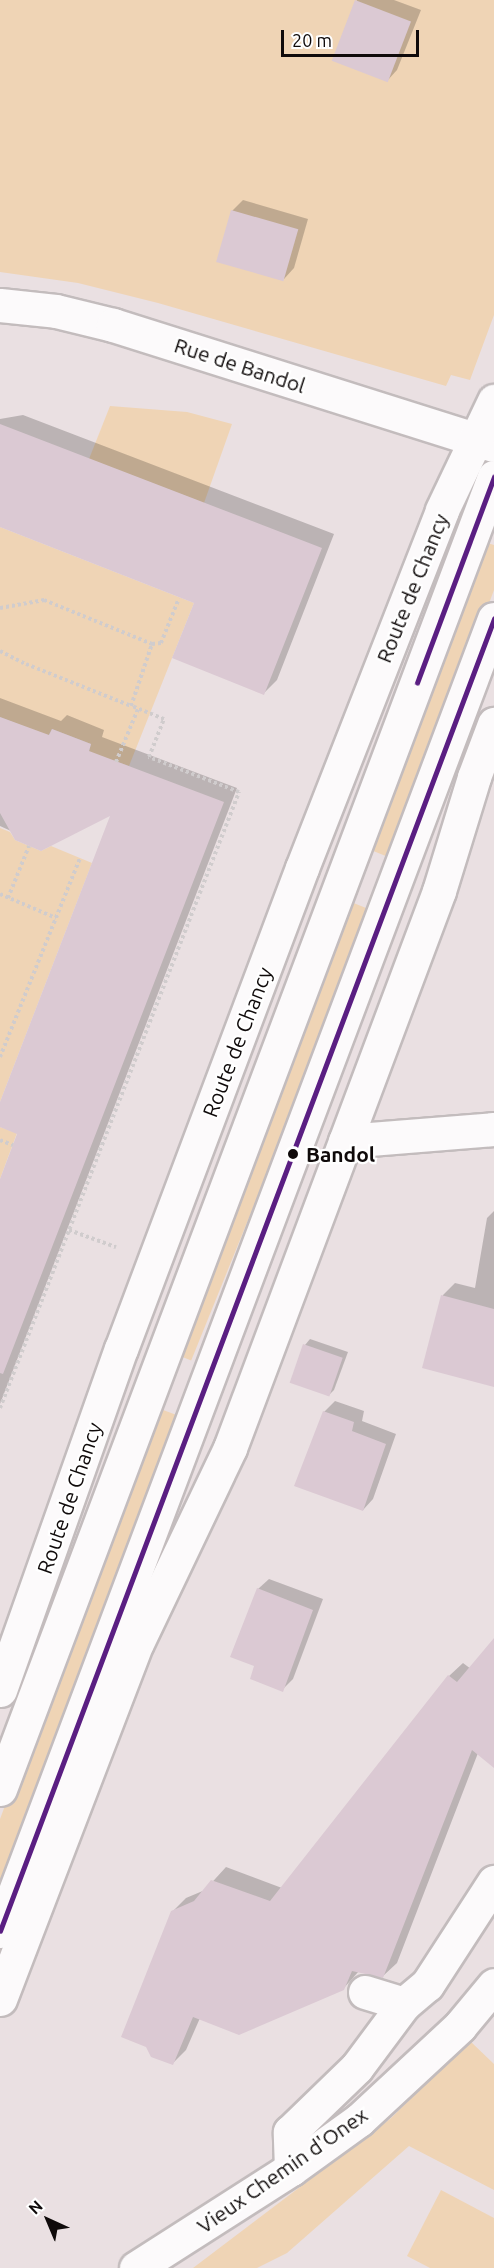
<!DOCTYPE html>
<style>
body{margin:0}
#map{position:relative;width:494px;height:2268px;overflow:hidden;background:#eae0e2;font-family:Ubuntu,sans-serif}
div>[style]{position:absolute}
.green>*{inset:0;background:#efd4b5;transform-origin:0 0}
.shadow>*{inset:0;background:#0003}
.building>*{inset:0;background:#dbc9d3;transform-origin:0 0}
.path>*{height:4px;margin-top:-2px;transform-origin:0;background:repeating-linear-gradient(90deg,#d0cccd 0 3px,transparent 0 6px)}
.roads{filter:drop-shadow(2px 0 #c3bcbd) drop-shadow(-2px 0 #c3bcbd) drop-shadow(0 2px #c3bcbd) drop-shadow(0 -2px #c3bcbd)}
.minor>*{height:33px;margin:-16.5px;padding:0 16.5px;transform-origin:16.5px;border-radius:16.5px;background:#fcfafb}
.major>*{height:33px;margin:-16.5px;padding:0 16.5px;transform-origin:16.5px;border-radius:16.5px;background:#fcfafb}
.tram-1>*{height:4.5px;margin:-2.25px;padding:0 2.25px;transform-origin:2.25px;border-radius:2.25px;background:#5a1e82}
.dots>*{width:16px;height:16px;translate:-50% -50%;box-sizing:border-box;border:3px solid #fff;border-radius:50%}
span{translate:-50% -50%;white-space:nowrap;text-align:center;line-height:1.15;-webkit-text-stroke:4.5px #fff;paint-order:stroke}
.street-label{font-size:21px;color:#0f0a0a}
.stop-label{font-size:21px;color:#0f0a0a;font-weight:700}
.left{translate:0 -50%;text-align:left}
.north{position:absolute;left:18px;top:2190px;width:60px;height:60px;-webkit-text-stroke:4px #fff;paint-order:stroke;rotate:316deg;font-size:16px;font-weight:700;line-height:24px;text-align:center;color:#0f0a0a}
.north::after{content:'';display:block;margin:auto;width:21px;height:27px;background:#0f0a0a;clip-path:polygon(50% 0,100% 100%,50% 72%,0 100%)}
.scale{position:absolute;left:281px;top:30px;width:138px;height:27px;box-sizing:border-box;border:3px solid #0f0a0a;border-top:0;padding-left:8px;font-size:18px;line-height:21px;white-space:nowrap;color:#0f0a0a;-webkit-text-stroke:4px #fff;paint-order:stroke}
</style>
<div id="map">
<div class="green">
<div style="clip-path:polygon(0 0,494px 0,494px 315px,470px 380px,451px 375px,446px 386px,158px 303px,78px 283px,0 272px)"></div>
<div style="clip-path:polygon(110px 406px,187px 412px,232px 424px,204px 503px,89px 459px)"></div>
<div style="clip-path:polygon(0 527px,194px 603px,129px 766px,89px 752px,91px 744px,52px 729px,48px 736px,0 717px)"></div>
<div style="clip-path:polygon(481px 541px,494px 545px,494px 590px,393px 859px,366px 848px)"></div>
<div style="clip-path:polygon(0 828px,10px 832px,15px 840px,41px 851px,51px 846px,92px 863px,0 1102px)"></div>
<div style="left:346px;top:900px;width:29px;height:485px;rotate:22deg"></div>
<div style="clip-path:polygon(0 1127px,17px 1133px,0 1179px)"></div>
<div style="clip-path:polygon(155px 1407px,182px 1417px,0 1902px,0 1819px)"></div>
<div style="clip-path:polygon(470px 2041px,494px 2064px,494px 2190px,409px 2146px,287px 2253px,257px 2268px,193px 2268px,390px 2119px)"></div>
<div style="clip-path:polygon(441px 2190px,494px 2218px,494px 2268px,430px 2268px,407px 2256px)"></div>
</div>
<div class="shadow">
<div style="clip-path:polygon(357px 0,394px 0,421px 10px,397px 70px,387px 81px,334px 60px)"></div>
<div style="clip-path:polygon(243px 200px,308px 219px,294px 268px,284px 279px,232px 211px)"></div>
<div style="clip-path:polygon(23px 415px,334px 534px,277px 680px,264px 693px,196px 602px,0 526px,0 419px)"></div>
<div style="clip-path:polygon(0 698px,61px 721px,67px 715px,104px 730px,102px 737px,237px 788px,0 1404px,0 1183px,19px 1133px,0 1125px,0 1106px,113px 813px,11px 831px,0 826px)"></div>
<div style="clip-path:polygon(494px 1211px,494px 1380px,424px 1367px,443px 1295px,455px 1283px,475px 1288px,487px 1218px)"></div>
<div style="clip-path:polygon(310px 1339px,348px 1352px,334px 1390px,328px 1396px,305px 1345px)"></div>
<div style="clip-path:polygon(335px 1401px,364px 1411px,362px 1421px,396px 1434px,373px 1499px,363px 1510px,324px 1412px)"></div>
<div style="clip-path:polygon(269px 1579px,323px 1599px,293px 1679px,282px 1690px,255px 1665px,258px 1589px)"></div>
<div style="clip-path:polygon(494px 1641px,494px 1766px,478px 1753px,397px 1963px,383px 1976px,359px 1971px,343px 1989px,200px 2018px,186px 2050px,172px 2064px,172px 1912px,186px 1898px,205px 1890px,226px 1867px,282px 1888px,449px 1676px,463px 1663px,471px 1669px)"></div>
</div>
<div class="building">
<div style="left:355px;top:0;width:60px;height:65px;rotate:21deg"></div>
<div style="left:231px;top:210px;width:70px;height:54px;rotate:16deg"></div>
<div style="clip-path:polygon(0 424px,322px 548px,264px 695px,172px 658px,194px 603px,0 527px)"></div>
<div style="clip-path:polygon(0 717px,49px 735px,52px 729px,91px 744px,89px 751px,224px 802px,3px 1374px,0 1373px,0 1179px,17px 1134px,0 1127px,0 1102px,110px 816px,41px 851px,15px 840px,0 813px)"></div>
<div style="clip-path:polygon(441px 1295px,494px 1309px,494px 1387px,422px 1368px)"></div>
<div style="left:303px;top:1344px;width:42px;height:41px;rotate:19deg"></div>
<div style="clip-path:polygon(323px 1411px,354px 1422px,352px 1431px,386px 1444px,363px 1511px,294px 1486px)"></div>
<div style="clip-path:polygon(257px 1588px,313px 1610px,283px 1692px,250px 1679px,254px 1666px,230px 1657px)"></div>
<div style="clip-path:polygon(494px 1638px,494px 1768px,472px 1750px,383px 1978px,352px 1971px,344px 1990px,239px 2035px,193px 2017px,173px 2065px,151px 2057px,146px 2047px,121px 2037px,171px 1911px,194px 1901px,211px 1880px,270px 1901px,448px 1675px,457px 1682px)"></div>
</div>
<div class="path">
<div style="left:0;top:608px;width:45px;rotate:-10.3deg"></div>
<div style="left:44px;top:600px;width:117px;rotate:22.2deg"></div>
<div style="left:152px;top:644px;width:9px;rotate:-6deg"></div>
<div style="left:161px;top:643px;width:48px;rotate:-68.2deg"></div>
<div style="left:0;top:651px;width:29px;rotate:27deg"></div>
<div style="left:26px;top:664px;width:113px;rotate:21.8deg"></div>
<div style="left:116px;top:762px;width:57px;rotate:-67.5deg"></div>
<div style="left:0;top:894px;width:61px;rotate:23.2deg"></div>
<div style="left:8px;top:898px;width:56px;rotate:-68deg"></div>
<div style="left:0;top:1057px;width:214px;rotate:-68.1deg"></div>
<div style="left:0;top:1140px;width:14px;rotate:21deg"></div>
<div style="left:69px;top:1230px;width:50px;rotate:19.9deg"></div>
<div style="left:0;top:1408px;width:661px;rotate:-68.79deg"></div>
<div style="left:239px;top:792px;width:97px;rotate:-158.7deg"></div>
<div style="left:149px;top:757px;width:41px;rotate:-68.5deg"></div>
<div style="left:164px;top:719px;width:35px;rotate:-158deg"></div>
<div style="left:131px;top:706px;width:65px;rotate:-71.3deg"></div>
</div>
<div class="roads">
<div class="minor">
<div style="left:0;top:305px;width:56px;rotate:6.1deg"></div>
<div style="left:56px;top:311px;width:59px;rotate:13.8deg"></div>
<div style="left:113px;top:325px;width:399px;rotate:17.5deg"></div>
<div style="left:345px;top:1141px;width:149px;rotate:-4.6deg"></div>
<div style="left:0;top:1789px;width:1402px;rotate:-69.37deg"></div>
<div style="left:0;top:1931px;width:1402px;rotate:-69.37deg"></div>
<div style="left:365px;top:1992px;width:41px;rotate:17.1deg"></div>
<div style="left:404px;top:2004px;width:30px;rotate:-40deg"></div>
<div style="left:427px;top:1985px;width:123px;rotate:-57deg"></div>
<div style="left:291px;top:2169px;width:37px;rotate:-92deg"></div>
<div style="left:290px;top:2132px;width:93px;rotate:-44.1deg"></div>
<div style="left:357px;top:2067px;width:79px;rotate:-53.3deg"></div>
<div style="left:136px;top:2268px;width:184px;rotate:-32.6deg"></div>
<div style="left:291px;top:2169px;width:84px;rotate:-35.8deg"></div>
<div style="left:359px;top:2120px;width:138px;rotate:-42.9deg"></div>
<div style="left:460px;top:2026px;width:53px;rotate:-50.3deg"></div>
</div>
<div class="major">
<div style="left:0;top:1690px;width:362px;rotate:-70.5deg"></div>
<div style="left:121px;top:1349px;width:514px;rotate:-69.38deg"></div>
<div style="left:302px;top:868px;width:384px;rotate:-68.6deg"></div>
<div style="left:442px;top:510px;width:121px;rotate:-64.5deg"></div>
<div style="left:0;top:1999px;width:381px;rotate:-69deg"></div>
<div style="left:137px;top:1643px;width:216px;rotate:-64.5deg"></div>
<div style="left:230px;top:1448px;width:595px;rotate:-69.43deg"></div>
<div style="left:439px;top:891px;width:119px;rotate:-72.9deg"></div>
<div style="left:474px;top:777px;width:57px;rotate:-69.3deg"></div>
</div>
</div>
<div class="tram-1">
<div style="left:417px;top:683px;width:220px;rotate:-69.5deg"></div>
<div style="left:0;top:1931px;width:1402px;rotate:-69.37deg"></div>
</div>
<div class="dots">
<div style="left:293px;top:1154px;background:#0f0a0a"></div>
</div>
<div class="street-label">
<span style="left:240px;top:365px;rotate:18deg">Rue de Bandol</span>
<span style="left:412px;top:588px;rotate:-68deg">Route de Chancy</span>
<span style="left:237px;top:1042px;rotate:-69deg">Route de Chancy</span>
<span style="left:69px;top:1498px;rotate:-71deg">Route de Chancy</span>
<span style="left:282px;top:2170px;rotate:-35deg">Vieux Chemin d'Onex</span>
</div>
<div class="stop-label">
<span class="left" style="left:306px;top:1154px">Bandol</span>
</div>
<div class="north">N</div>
<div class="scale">20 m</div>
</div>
